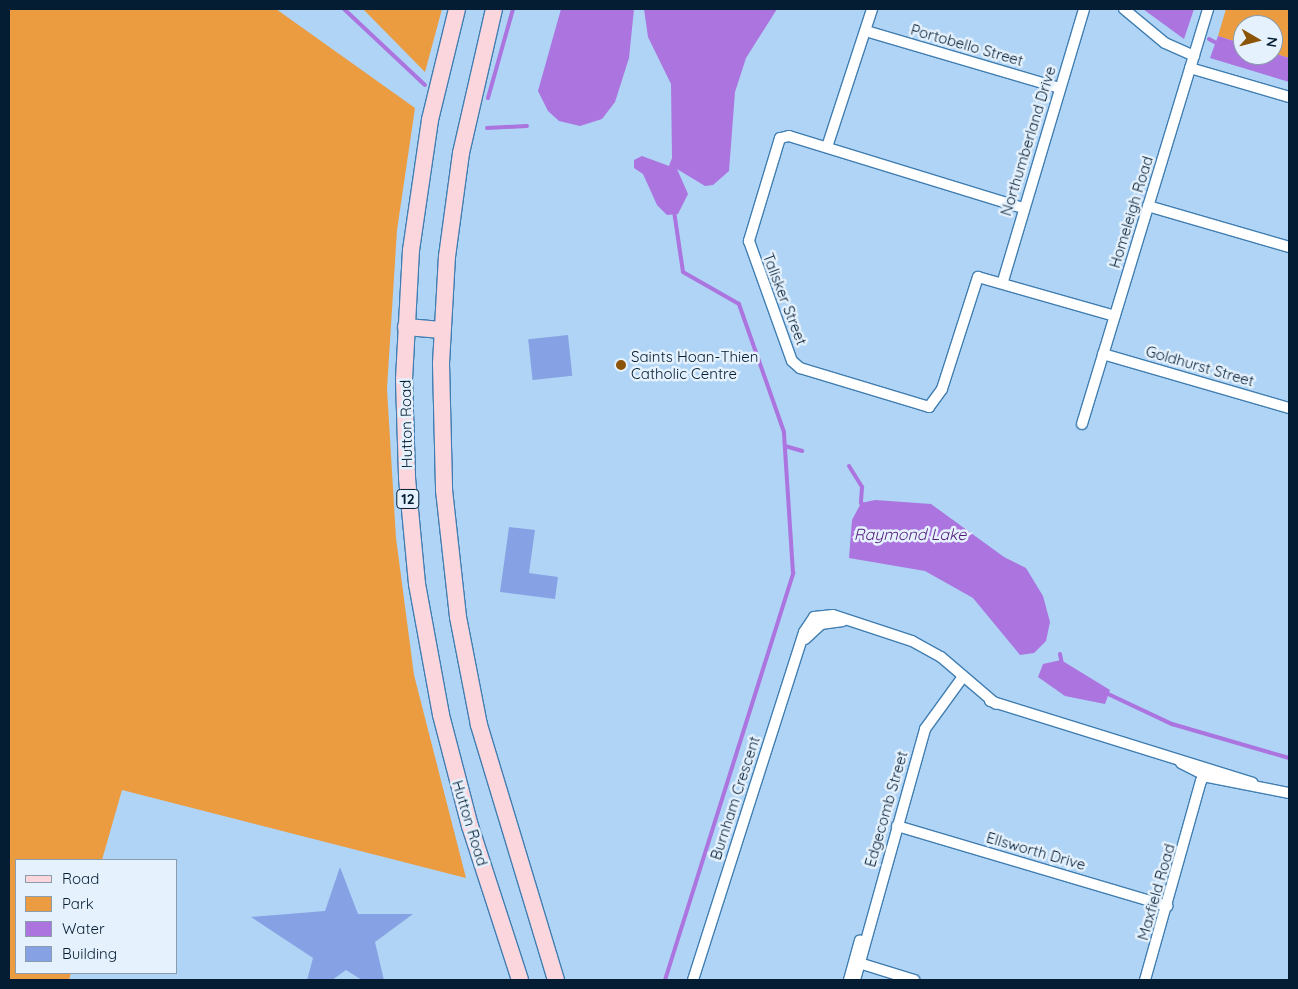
<!DOCTYPE html>
<style>
body{margin:0}
#map{position:relative;width:1298px;height:989px;overflow:hidden;background:#afd4f5;font-family:Quicksand,sans-serif}
div>[style]{position:absolute}
.green>*{inset:0;background:#eb9b40}
.water>*{inset:0;background:#ab74df}
.stream>*{height:4px;margin:-2px;padding:0 2px;transform-origin:2px;border-radius:2px;background:#ab74df}
.building>*{inset:0;background:#86a2e4;transform-origin:0 0}
.roads{filter:drop-shadow(1px 0 #417eb1) drop-shadow(-1px 0 #417eb1) drop-shadow(0 1px #417eb1) drop-shadow(0 -1px #417eb1)}
.minor>*{height:10px;margin:-5px;padding:0 5px;transform-origin:5px;border-radius:5px;background:#fff}
.primary>*{height:16px;margin:-8px;padding:0 8px;transform-origin:8px;border-radius:8px;background:#fcd6dd}
.dots>*{width:14px;height:14px;translate:-50% -50%;box-sizing:border-box;border:2px solid #e5f1fd;border-radius:50%}
span{translate:-50% -50%;white-space:nowrap;text-align:center;line-height:1.15;-webkit-text-stroke:5px #e5f1fd;paint-order:stroke}
.shield-label span{padding:1px 4px;background:#e5f1fd;border:1px solid;border-radius:4px;-webkit-text-stroke-width:0}
.shield-label{font-size:14px;color:#041d32;font-weight:700}
.street-label{font-size:15px;color:#041d32}
.poi-label{font-size:15px;color:#041d32}
.left{translate:0 -50%;text-align:left}
.water-label{font-size:16px;color:#531c7c;font-style:italic}
.frame{position:absolute;inset:0;border:10px solid #041d32;pointer-events:none}
.legend{position:absolute;left:15px;top:859px;width:162px;height:115px;box-sizing:border-box;background:#e5f1fd;border:1px solid #8b9cac;margin:0;padding:6px 9px;list-style:none;font-size:15px;color:#041d32}
.legend li{display:flex;align-items:center;gap:10px;height:25px}
.legend b{width:25px;border:1px solid #8b9cac}
.north{position:absolute;left:1233px;top:15px;width:50px;height:50px;box-sizing:border-box;background:#e5f1fd;border:1px solid #8b9cac;border-radius:50%;rotate:98deg;font-size:14px;font-weight:700;line-height:20px;text-align:center;color:#041d32}
.north::after{content:'';display:block;margin:auto;width:18px;height:22px;background:#8b5406;clip-path:polygon(50% 0,100% 100%,50% 72%,0 100%)}
</style>
<div id="map">
<div class="green">
<div style="clip-path:polygon(9px 9px,276px 9px,415px 108px,397px 230px,387px 389px,396px 538px,414px 675px,466px 878px,122px 790px,102px 860px,16px 860px,16px 973px,71px 973px,69px 980px,9px 980px)"></div>
<div style="clip-path:polygon(363px 9px,442px 9px,425px 72px)"></div>
<div style="clip-path:polygon(1226px 9px,1289px 9px,1289px 58px,1273px 53px,1273px 25px,1243px 25px,1243px 44px,1218px 36px)"></div>
</div>
<div class="water">
<div style="clip-path:polygon(561px 9px,634px 9px,629px 58px,615px 102px,602px 119px,580px 126px,559px 121px,548px 111px,538px 91px)"></div>
<div style="clip-path:polygon(644px 9px,777px 9px,746px 58px,735px 92px,729px 171px,713px 185px,705px 186px,677px 169px,688px 194px,678px 214px,667px 215px,657px 205px,643px 174px,634px 168px,634px 160px,642px 156px,669px 166px,672px 158px,671px 84px,648px 37px)"></div>
<div style="clip-path:polygon(1143px 9px,1194px 9px,1184px 39px)"></div>
<div style="clip-path:polygon(1218px 36px,1243px 44px,1243px 55px,1273px 53px,1289px 58px,1289px 82px,1210px 58px)"></div>
<div style="clip-path:polygon(875px 500px,931px 504px,1004px 557px,1026px 568px,1043px 596px,1050px 622px,1046px 641px,1034px 653px,1020px 655px,973px 598px,925px 571px,849px 558px,852px 520px,861px 503px)"></div>
<div style="clip-path:polygon(1061px 660px,1110px 690px,1105px 704px,1065px 696px,1038px 677px,1043px 664px)"></div>
</div>
<div class="stream">
<div style="left:344px;top:9px;width:111px;rotate:43.2deg"></div>
<div style="left:1209px;top:39px;width:10px;rotate:29deg"></div>
<div style="left:488px;top:98px;width:92px;rotate:-74.3deg"></div>
<div style="left:487px;top:128px;width:40px;rotate:-2.9deg"></div>
<div style="left:785px;top:446px;width:18px;rotate:16deg"></div>
<div style="left:849px;top:466px;width:25px;rotate:58deg"></div>
<div style="left:862px;top:487px;width:16px;rotate:94deg"></div>
<div style="left:861px;top:503px;width:6px;rotate:31deg"></div>
<div style="left:1060px;top:654px;width:10px;rotate:79deg"></div>
<div style="left:1106px;top:693px;width:73px;rotate:25.2deg"></div>
<div style="left:1172px;top:724px;width:122px;rotate:16.2deg"></div>
<div style="left:665px;top:980px;width:427px;rotate:-72.5deg"></div>
<div style="left:793px;top:573px;width:141px;rotate:-93.7deg"></div>
<div style="left:784px;top:432px;width:136px;rotate:-109.4deg"></div>
<div style="left:739px;top:304px;width:64px;rotate:-150.3deg"></div>
<div style="left:683px;top:272px;width:62px;rotate:-98.4deg"></div>
</div>
<div class="building">
<div style="left:568px;top:335px;width:41px;height:40px;rotate:84deg"></div>
<div style="clip-path:polygon(509px 527px,535px 530px,529px 573px,558px 577px,555px 599px,500px 592px)"></div>
<div style="clip-path:polygon(340px 867px,358px 914px,413px 914px,375px 942px,384px 980px,362px 980px,346px 970px,332px 980px,307px 980px,313px 958px,251px 917px,325px 911px)"></div>
</div>
<div class="roads">
<div class="minor">
<div style="left:1124px;top:9px;width:53px;rotate:39.7deg"></div>
<div style="left:1165px;top:43px;width:32px;rotate:24deg"></div>
<div style="left:866px;top:31px;width:202px;rotate:16.4deg"></div>
<div style="left:1190px;top:68px;width:103px;rotate:16.3deg"></div>
<div style="left:827px;top:147px;width:145px;rotate:-71.9deg"></div>
<div style="left:1148px;top:206px;width:147px;rotate:16.2deg"></div>
<div style="left:1023px;top:208px;width:245px;rotate:-162.9deg"></div>
<div style="left:789px;top:136px;width:9px;rotate:167deg"></div>
<div style="left:780px;top:138px;width:108px;rotate:106.8deg"></div>
<div style="left:749px;top:241px;width:127px;rotate:70.3deg"></div>
<div style="left:792px;top:361px;width:11px;rotate:41deg"></div>
<div style="left:800px;top:368px;width:135px;rotate:16.8deg"></div>
<div style="left:929px;top:407px;width:22px;rotate:-54deg"></div>
<div style="left:942px;top:389px;width:118px;rotate:-72.2deg"></div>
<div style="left:978px;top:277px;width:142px;rotate:15.9deg"></div>
<div style="left:1003px;top:281px;width:284px;rotate:-73.4deg"></div>
<div style="left:1103px;top:354px;width:194px;rotate:16.2deg"></div>
<div style="left:1082px;top:424px;width:434px;rotate:-73.1deg"></div>
<div style="left:805px;top:639px;width:22px;rotate:-43deg"></div>
<div style="left:821px;top:624px;width:22px;rotate:-8deg"></div>
<div style="left:990px;top:701px;width:275px;rotate:17.3deg"></div>
<div style="left:1181px;top:763px;width:30px;rotate:27deg"></div>
<div style="left:1208px;top:777px;width:83px;rotate:11.2deg"></div>
<div style="left:897px;top:826px;width:282px;rotate:16.5deg"></div>
<div style="left:859px;top:963px;width:58px;rotate:17.2deg"></div>
<div style="left:693px;top:980px;width:365px;rotate:-72.3deg"></div>
<div style="left:804px;top:632px;width:18px;rotate:-56deg"></div>
<div style="left:814px;top:617px;width:19px;rotate:-6deg"></div>
<div style="left:833px;top:615px;width:83px;rotate:18.2deg"></div>
<div style="left:912px;top:641px;width:33px;rotate:29deg"></div>
<div style="left:941px;top:657px;width:72px;rotate:40.5deg"></div>
<div style="left:849px;top:980px;width:41px;rotate:-74.6deg"></div>
<div style="left:855px;top:980px;width:261px;rotate:-74.4deg"></div>
<div style="left:925px;top:729px;width:63px;rotate:-54deg"></div>
<div style="left:1145px;top:980px;width:207px;rotate:-74.3deg"></div>
<div style="left:1201px;top:781px;width:13px;rotate:-58deg"></div>
</div>
<div class="primary">
<div style="left:457px;top:9px;width:114px;rotate:103.7deg"></div>
<div style="left:430px;top:120px;width:131px;rotate:98.3deg"></div>
<div style="left:411px;top:250px;width:130px;rotate:93.1deg"></div>
<div style="left:404px;top:380px;width:98px;rotate:88.2deg"></div>
<div style="left:407px;top:478px;width:106px;rotate:84.6deg"></div>
<div style="left:417px;top:584px;width:133px;rotate:79.6deg"></div>
<div style="left:441px;top:715px;width:115px;rotate:75.4deg"></div>
<div style="left:470px;top:826px;width:162px;rotate:72deg"></div>
<div style="left:494px;top:9px;width:148px;rotate:102.9deg"></div>
<div style="left:461px;top:153px;width:104px;rotate:97.7deg"></div>
<div style="left:447px;top:256px;width:108px;rotate:93.2deg"></div>
<div style="left:441px;top:364px;width:126px;rotate:88.6deg"></div>
<div style="left:444px;top:490px;width:128px;rotate:83.7deg"></div>
<div style="left:458px;top:617px;width:110px;rotate:79deg"></div>
<div style="left:479px;top:725px;width:266px;rotate:73.2deg"></div>
<div style="left:406px;top:327px;width:36px;rotate:5deg"></div>
</div>
</div>
<div class="dots">
<div style="left:621px;top:365px;background:#8b5406"></div>
</div>
<div class="shield-label">
<span style="left:408px;top:499px">12</span>
</div>
<div class="street-label">
<span style="left:967px;top:45px;rotate:16deg">Portobello Street</span>
<span style="left:1028px;top:141px;rotate:-73deg">Northumberland Drive</span>
<span style="left:1131px;top:212px;rotate:-73deg">Homeleigh Road</span>
<span style="left:785px;top:299px;rotate:69deg">Talisker Street</span>
<span style="left:1200px;top:366px;rotate:16deg">Goldhurst Street</span>
<span style="left:406px;top:424px;rotate:-91deg">Hutton Road</span>
<span style="left:735px;top:798px;rotate:-72deg">Burnham Crescent</span>
<span style="left:886px;top:809px;rotate:-74deg">Edgecomb Street</span>
<span style="left:470px;top:823px;rotate:73deg">Hutton Road</span>
<span style="left:1036px;top:851px;rotate:16deg">Ellsworth Drive</span>
<span style="left:1156px;top:892px;rotate:-74deg">Maxfield Road</span>
</div>
<div class="poi-label">
<span class="left" style="left:631px;top:365px">Saints Hoan-Thien<br>Catholic Centre</span>
</div>
<div class="water-label">
<span style="left:910px;top:534px">Raymond Lake</span>
</div>
<div class="frame"></div>
<ul class="legend">
<li><b style="height:6px;background:#fcd6dd"></b>Road</li>
<li><b style="height:14px;background:#eb9b40"></b>Park</li>
<li><b style="height:14px;background:#ab74df"></b>Water</li>
<li><b style="height:14px;background:#86a2e4"></b>Building</li>
</ul>
<div class="north">N</div>
</div>
